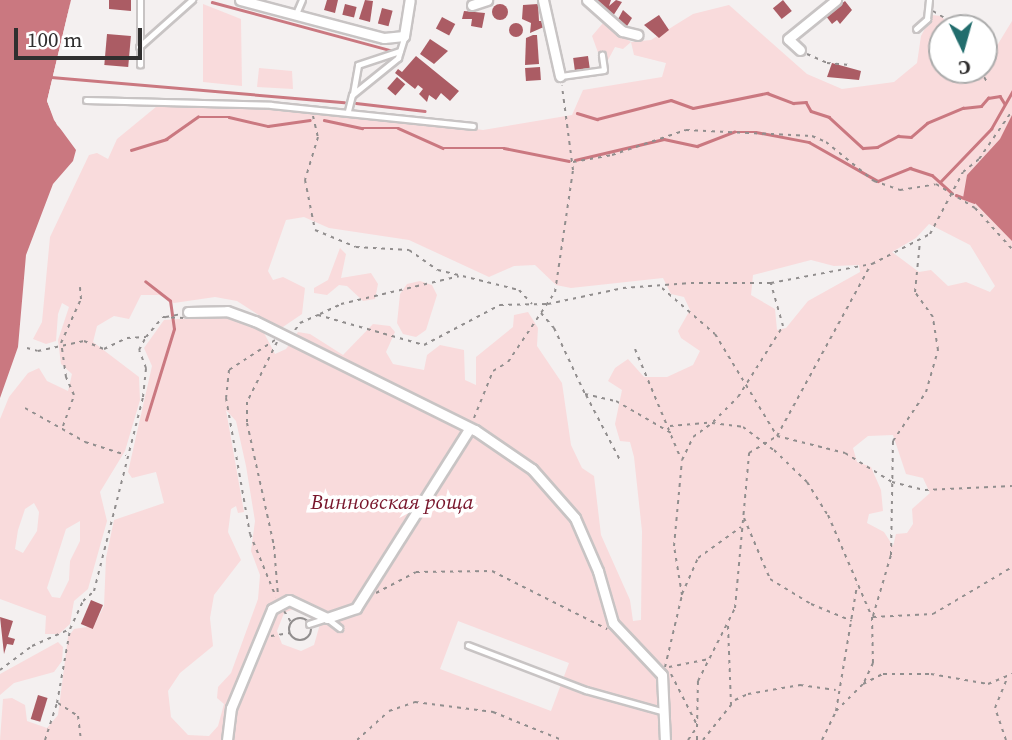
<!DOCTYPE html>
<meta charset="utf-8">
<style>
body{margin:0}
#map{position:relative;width:1012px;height:740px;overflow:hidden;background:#f4f0f0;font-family:"Source Serif 4",serif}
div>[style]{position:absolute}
.green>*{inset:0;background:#f9dbdc}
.water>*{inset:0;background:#ca7880}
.pier>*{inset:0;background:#f4f0f0}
.stream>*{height:2.5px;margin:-1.25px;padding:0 1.25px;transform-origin:1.25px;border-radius:1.25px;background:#ca7880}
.building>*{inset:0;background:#ab5c64;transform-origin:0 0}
.round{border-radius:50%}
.path>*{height:2px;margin-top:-1px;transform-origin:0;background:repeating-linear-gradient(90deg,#918e8e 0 3.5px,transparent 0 8.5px)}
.path>.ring{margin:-1px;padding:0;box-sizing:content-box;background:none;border:2px solid #918e8e;border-radius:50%}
.roads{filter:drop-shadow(2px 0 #c8c4c4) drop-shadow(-2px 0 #c8c4c4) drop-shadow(0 2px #c8c4c4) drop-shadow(0 -2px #c8c4c4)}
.service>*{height:4.5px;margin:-2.25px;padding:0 2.25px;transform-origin:2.25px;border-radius:2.25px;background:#fff}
.minor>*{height:9px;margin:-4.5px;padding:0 4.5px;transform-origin:4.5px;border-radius:4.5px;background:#fff}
span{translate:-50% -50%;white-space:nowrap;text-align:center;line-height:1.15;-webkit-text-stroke:7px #fff;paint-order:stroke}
.park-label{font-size:21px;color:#78152b;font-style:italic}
.north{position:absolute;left:928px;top:14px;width:70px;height:70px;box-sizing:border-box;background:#fff;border:2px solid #acacac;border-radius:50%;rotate:175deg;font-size:19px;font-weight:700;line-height:28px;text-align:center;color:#302f2f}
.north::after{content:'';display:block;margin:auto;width:24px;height:32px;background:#226d6d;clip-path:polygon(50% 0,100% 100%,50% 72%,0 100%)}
.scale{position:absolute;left:14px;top:28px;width:128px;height:32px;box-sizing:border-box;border:4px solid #302f2f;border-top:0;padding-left:9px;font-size:21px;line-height:24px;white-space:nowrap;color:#302f2f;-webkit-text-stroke:5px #fff;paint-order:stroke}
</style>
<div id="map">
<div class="green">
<div style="clip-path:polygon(203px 4px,241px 19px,242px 86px,203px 82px)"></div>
<div style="clip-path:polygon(evenodd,729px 5px,807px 74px,842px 89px,894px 82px,917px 63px,921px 36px,932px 15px,941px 16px,953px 28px,942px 28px,942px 70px,984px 70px,984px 53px,998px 44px,1012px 21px,1012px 740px,0 740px,3px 699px,12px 698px,25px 705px,27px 721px,47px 728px,58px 715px,68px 637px,74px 629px,94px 626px,104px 606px,106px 558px,114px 520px,164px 503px,156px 472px,132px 478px,128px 472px,152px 366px,144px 348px,164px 320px,227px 316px,263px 331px,275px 354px,286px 349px,298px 332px,310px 334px,343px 355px,373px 324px,390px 326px,395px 332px,386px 352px,393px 364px,424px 370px,427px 355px,440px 345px,464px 350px,465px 380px,476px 385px,476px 357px,513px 327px,514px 315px,528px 312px,538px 328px,537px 346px,562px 383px,571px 445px,582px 468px,594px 476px,601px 535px,630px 600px,633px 621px,641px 620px,642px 531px,634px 457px,630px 442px,620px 441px,615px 424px,622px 390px,608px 381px,615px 368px,628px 359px,644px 377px,667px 377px,693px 365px,700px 351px,681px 338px,678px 331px,690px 310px,684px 297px,671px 294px,663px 278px,571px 288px,556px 285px,535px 265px,514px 266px,489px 277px,409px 240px,329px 228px,304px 217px,286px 220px,268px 271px,273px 280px,283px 277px,305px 288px,302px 314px,280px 329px,237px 301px,215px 297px,174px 303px,159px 295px,141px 295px,129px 319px,114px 316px,97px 326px,93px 342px,139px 377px,140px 400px,125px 451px,100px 492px,107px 521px,88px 589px,74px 601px,70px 624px,59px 634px,45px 634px,46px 616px,0 599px,0 419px,9px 397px,28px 373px,39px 368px,47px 381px,68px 391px,72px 374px,61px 364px,58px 340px,69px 307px,62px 303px,58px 314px,56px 341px,46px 344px,33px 339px,42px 322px,50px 237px,89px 155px,97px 153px,108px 159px,117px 139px,162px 102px,258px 100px,483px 130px,572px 115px,583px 90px,662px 77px,666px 63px,634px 55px,631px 42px,623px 49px,615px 47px,608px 60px,600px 58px,592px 36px,603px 23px,631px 42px,651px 40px,693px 14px,729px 5px,929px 224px,970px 245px,995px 286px,990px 292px,966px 282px,948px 286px,931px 270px,919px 272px,892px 252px,916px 238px,929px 224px,729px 5px,811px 260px,834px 266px,859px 265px,860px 272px,808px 301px,786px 328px,777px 330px,775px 309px,751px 295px,753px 275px,811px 260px,729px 5px,226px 410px,236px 421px,246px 466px,255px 521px,251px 551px,260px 575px,258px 599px,231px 673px,218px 687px,217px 698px,224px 704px,218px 726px,209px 736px,188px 735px,171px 717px,168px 691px,180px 673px,213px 646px,210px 618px,214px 595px,241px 560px,228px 532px,231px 509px,236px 506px,238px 513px,244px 512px,226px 410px,729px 5px,893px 435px,906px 474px,923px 478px,930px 493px,912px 509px,913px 524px,907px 533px,896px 534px,893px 546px,884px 532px,867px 523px,869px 514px,883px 511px,881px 490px,871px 467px,857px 462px,853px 448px,868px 436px,893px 435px,729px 5px,34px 503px,39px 512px,37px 531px,23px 553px,15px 549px,18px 530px,25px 509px,34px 503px,729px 5px,80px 521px,80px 541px,70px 561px,69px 580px,60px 598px,52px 597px,47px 588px,66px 529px,80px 521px,729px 5px,298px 607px,317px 617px,320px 624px,314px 645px,301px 651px,282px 644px,277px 631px,284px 613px,298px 607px,729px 5px,458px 621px,569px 663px,551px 711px,440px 669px,458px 621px)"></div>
<div style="clip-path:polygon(259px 68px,292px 71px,293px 89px,257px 87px)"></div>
<div style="clip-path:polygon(340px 248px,346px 254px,341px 278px,371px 273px,378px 284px,375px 299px,363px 301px,347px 286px,339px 285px,327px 295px,314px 293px,314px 288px,328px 280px)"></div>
<div style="clip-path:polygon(420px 281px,432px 285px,437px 295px,426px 330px,416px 337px,403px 334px,397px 323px,400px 294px,407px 284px)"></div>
<div style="clip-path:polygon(58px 642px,63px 647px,62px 661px,54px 672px,14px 683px,0 695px,0 674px)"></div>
</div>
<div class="water">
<div style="clip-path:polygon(0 0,71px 0,47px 101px,54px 120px,76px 150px,73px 161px,53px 184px,26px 255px,18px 347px,0 398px)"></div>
<div style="clip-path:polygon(1012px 115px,1012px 241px,975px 203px,963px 198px,967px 175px,1000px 139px)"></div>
</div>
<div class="pier">
<div style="clip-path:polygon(71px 0,50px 101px,57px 118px,79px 146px,57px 125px,47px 101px)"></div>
</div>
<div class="stream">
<div style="left:212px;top:2px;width:188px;rotate:15.1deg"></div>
<div style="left:51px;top:77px;width:294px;rotate:4.9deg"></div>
<div style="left:356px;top:103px;width:69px;rotate:6.6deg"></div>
<div style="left:577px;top:113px;width:21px;rotate:17deg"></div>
<div style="left:597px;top:119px;width:76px;rotate:-14.4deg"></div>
<div style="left:671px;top:100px;width:23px;rotate:20deg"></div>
<div style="left:693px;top:108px;width:76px;rotate:-11.5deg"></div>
<div style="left:767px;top:93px;width:28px;rotate:21deg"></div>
<div style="left:793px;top:103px;width:13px;rotate:-4deg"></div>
<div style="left:806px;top:102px;width:10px;rotate:61deg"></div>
<div style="left:811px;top:111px;width:19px;rotate:18deg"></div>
<div style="left:829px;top:117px;width:46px;rotate:42.4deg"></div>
<div style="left:863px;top:148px;width:14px;rotate:-4deg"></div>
<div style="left:877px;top:147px;width:24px;rotate:-28deg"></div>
<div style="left:898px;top:136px;width:13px;rotate:4deg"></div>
<div style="left:911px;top:137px;width:21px;rotate:-41deg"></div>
<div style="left:927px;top:123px;width:39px;rotate:-23deg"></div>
<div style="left:963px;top:108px;width:18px;rotate:-6deg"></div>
<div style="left:981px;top:106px;width:11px;rotate:-49deg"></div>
<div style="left:988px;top:98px;width:12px;rotate:-9deg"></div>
<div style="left:1000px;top:96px;width:9px;rotate:58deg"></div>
<div style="left:324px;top:120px;width:39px;rotate:12deg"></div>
<div style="left:362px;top:128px;width:36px"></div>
<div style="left:398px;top:128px;width:49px;rotate:24deg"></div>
<div style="left:443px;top:148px;width:61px"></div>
<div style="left:504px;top:148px;width:66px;rotate:11.3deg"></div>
<div style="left:131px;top:150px;width:37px;rotate:-17deg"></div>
<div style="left:166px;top:139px;width:39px;rotate:-35deg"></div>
<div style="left:198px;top:117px;width:31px"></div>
<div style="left:229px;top:117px;width:40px;rotate:13deg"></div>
<div style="left:268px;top:126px;width:42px;rotate:-8.1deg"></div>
<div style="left:575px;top:160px;width:91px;rotate:-13.3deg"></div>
<div style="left:664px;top:139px;width:34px;rotate:12deg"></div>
<div style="left:697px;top:146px;width:40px;rotate:-21deg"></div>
<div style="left:734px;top:132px;width:22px"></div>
<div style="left:756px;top:132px;width:54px;rotate:10.7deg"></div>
<div style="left:809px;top:142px;width:79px;rotate:29.5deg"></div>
<div style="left:878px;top:181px;width:35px;rotate:-22deg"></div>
<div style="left:910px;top:168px;width:23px;rotate:18deg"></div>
<div style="left:932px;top:175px;width:27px;rotate:42deg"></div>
<div style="left:940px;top:182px;width:74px;rotate:-46.1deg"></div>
<div style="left:991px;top:129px;width:43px;rotate:-60.4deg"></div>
<div style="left:956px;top:195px;width:19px;rotate:21deg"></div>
<div style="left:146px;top:420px;width:95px;rotate:-72.9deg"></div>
<div style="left:174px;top:329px;width:28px;rotate:-98deg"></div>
<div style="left:170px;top:301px;width:31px;rotate:-142deg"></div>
</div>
<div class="building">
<div style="clip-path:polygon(109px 0,131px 0,131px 11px,109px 9px)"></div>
<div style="clip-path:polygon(327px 0,338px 0,335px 13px,324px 10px)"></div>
<div style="clip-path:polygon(365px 0,373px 1px,370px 22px,359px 19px)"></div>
<div style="clip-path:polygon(595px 0,611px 0,609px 6px,616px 0,622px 2px,613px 16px)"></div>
<div style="left:783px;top:0;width:14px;height:13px;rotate:51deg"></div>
<div style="clip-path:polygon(845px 1px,852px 10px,840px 24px,837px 20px,832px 24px,826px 16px)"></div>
<div class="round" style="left:492px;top:4px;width:16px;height:16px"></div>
<div style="left:345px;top:4px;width:12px;height:11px;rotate:14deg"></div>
<div style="clip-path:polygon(538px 4px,539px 21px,546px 21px,546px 26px,530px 33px,531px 23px,522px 19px,523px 5px)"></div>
<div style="left:382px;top:8px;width:11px;height:16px;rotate:15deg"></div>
<div style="clip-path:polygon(623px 10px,632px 18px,624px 31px,616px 23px)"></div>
<div style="clip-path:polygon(464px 11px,485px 13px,482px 28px,471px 26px,472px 19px,462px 19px)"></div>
<div style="clip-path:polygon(659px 15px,669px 30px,659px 38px,644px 25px)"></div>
<div style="left:442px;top:17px;width:15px;height:13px;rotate:28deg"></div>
<div class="round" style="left:509px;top:23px;width:14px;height:14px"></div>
<div style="left:107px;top:34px;width:24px;height:31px;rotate:5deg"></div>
<div style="clip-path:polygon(533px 35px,537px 35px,539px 64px,525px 65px,526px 38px)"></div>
<div style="clip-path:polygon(430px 39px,448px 51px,434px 64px,420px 54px)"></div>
<div style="clip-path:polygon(416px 56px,459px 91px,450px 101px,441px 93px,436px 100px,429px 95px,427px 102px,419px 94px,423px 89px,418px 85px,415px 89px,395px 73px,398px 69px,402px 72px)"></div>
<div style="left:588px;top:56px;width:14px;height:15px;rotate:82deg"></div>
<div style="clip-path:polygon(832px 63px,861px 71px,859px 80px,827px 77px)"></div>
<div style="left:540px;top:67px;width:13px;height:15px;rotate:86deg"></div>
<div style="left:397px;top:77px;width:11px;height:15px;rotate:41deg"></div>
<div style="left:91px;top:600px;width:13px;height:26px;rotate:23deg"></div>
<div style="clip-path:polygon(0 617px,13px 621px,8px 637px,15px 639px,13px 645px,7px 644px,4px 654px)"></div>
<div style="left:38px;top:695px;width:10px;height:25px;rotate:17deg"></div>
</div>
<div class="path">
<div style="left:933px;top:11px;width:33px;rotate:31deg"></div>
<div style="left:807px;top:54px;width:22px;rotate:24deg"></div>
<div style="left:827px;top:63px;width:23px;rotate:5deg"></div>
<div style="left:980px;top:70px;width:14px;rotate:60deg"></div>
<div style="left:313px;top:116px;width:22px;rotate:77deg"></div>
<div style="left:318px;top:137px;width:45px;rotate:106.8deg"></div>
<div style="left:305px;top:180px;width:51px;rotate:78.7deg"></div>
<div style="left:315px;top:230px;width:44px;rotate:22.5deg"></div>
<div style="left:356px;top:247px;width:53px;rotate:3.2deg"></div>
<div style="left:409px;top:250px;width:35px;rotate:35deg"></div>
<div style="left:438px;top:270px;width:83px;rotate:13.9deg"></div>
<div style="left:519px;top:290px;width:19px;rotate:47deg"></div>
<div style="left:573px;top:162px;width:40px;rotate:-10deg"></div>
<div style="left:612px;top:155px;width:78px;rotate:-18.7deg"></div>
<div style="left:686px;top:130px;width:126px;rotate:2.7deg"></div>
<div style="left:812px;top:136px;width:15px;rotate:23deg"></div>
<div style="left:826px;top:142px;width:62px;rotate:39.1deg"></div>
<div style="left:874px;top:181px;width:28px;rotate:19deg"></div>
<div style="left:900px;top:190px;width:36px;rotate:-9deg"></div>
<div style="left:936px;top:184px;width:46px;rotate:31.6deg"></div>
<div style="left:975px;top:208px;width:55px;rotate:47.9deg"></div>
<div style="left:662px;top:288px;width:70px;rotate:41deg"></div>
<div style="left:715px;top:334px;width:119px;rotate:58.7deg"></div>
<div style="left:777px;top:436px;width:196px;rotate:-61.3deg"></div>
<div style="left:541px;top:313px;width:20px;rotate:49deg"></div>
<div style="left:554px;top:328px;width:73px;rotate:64.8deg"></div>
<div style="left:585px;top:394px;width:32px;rotate:13deg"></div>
<div style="left:616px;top:401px;width:66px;rotate:30.1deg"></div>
<div style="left:320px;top:314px;width:23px;rotate:-25deg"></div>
<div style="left:341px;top:304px;width:121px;rotate:-13.3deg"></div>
<div style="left:166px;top:317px;width:15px;rotate:-11deg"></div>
<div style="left:295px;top:330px;width:9px;rotate:-54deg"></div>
<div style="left:300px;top:323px;width:20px;rotate:-24deg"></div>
<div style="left:318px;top:315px;width:110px;rotate:15.8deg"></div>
<div style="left:424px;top:345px;width:86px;rotate:-27.8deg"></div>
<div style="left:500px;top:305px;width:48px;rotate:-1.2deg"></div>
<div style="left:548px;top:304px;width:77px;rotate:-12deg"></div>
<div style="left:623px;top:288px;width:68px;rotate:-4.2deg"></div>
<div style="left:691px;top:283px;width:80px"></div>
<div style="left:771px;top:283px;width:103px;rotate:-10.7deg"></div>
<div style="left:872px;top:264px;width:65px;rotate:-27.3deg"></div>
<div style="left:930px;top:234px;width:70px;rotate:-62deg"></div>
<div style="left:963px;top:172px;width:21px;rotate:-39deg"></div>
<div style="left:979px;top:159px;width:58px;rotate:-55.5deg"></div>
<div style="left:275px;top:340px;width:55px;rotate:146.9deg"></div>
<div style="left:229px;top:370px;width:28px;rotate:96deg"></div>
<div style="left:226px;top:398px;width:138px;rotate:80deg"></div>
<div style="left:250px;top:534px;width:68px;rotate:67.6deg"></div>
<div style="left:277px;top:342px;width:67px;rotate:116.6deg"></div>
<div style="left:247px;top:402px;width:21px;rotate:90deg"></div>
<div style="left:247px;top:423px;width:126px;rotate:77.6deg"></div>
<div style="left:274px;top:546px;width:50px;rotate:85.4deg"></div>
<div style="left:27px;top:348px;width:11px;rotate:15deg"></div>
<div style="left:38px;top:351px;width:47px;rotate:-12.3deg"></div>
<div style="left:84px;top:341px;width:22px;rotate:22deg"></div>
<div style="left:104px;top:349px;width:25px;rotate:-26deg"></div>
<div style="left:127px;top:338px;width:19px;rotate:-3deg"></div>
<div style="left:146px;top:337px;width:26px;rotate:-50deg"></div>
<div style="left:163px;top:317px;width:21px;rotate:3deg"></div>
<div style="left:635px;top:349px;width:119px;rotate:67.3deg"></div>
<div style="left:586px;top:395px;width:73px;rotate:62.4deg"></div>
<div style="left:25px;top:408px;width:69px;rotate:29.5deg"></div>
<div style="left:85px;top:442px;width:43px;rotate:17.6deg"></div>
<div style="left:474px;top:418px;width:51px;rotate:-68deg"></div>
<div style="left:493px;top:371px;width:17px;rotate:-31deg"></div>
<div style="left:508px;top:362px;width:84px;rotate:-56.1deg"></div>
<div style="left:555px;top:292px;width:123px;rotate:-81.6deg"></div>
<div style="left:573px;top:170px;width:85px;rotate:-97.5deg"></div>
<div style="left:713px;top:422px;width:35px;rotate:-45deg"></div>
<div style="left:738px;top:397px;width:84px;rotate:-57.6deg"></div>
<div style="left:783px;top:326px;width:44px;rotate:-105.9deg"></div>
<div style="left:63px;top:426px;width:33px;rotate:-70deg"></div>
<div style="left:74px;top:395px;width:20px;rotate:-114deg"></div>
<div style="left:66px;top:377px;width:34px;rotate:-98deg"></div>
<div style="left:61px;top:343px;width:48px;rotate:-65.6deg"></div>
<div style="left:81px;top:299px;width:12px;rotate:-95deg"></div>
<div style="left:670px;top:426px;width:38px;rotate:-5deg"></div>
<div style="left:744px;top:518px;width:66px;rotate:66.9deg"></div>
<div style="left:770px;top:579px;width:48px;rotate:31.4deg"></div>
<div style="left:811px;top:604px;width:44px;rotate:22.5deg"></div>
<div style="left:376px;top:593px;width:45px;rotate:-27.7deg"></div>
<div style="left:416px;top:572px;width:76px;rotate:-0.8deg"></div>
<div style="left:492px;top:571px;width:129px;rotate:26.8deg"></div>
<div style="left:682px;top:594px;width:39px;rotate:-66deg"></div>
<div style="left:698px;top:558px;width:53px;rotate:-35.8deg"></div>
<div style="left:284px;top:611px;width:13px;rotate:58deg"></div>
<div style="left:873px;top:616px;width:64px;rotate:-73.6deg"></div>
<div style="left:891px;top:555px;width:114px;rotate:-89deg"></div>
<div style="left:893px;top:441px;width:59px;rotate:-56deg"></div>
<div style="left:926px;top:392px;width:44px;rotate:-74.1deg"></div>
<div style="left:938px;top:350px;width:33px;rotate:-99deg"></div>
<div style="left:933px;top:317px;width:31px;rotate:-126deg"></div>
<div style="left:915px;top:292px;width:51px;rotate:-84.4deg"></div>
<div style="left:873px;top:617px;width:60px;rotate:-2.9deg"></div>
<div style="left:933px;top:614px;width:92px;rotate:-30.7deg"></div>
<div class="ring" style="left:289px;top:618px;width:20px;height:20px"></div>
<div style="left:728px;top:626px;width:78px;rotate:87.8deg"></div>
<div style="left:271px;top:636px;width:19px;rotate:-9deg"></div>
<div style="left:665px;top:667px;width:74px;rotate:-76.7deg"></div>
<div style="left:682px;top:595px;width:50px;rotate:-99.3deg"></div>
<div style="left:674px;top:546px;width:86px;rotate:-84.7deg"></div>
<div style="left:682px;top:460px;width:25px;rotate:-64deg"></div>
<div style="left:693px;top:437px;width:24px;rotate:-36deg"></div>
<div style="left:712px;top:423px;width:31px;rotate:7deg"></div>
<div style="left:743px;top:427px;width:39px;rotate:37deg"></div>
<div style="left:774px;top:450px;width:46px;rotate:44.1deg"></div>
<div style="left:807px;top:482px;width:39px;rotate:58deg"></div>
<div style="left:828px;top:515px;width:111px;rotate:66.7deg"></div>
<div style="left:872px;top:617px;width:46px;rotate:88.8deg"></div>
<div style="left:873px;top:663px;width:23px;rotate:115deg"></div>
<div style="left:669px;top:667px;width:41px;rotate:-11.3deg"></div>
<div style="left:0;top:670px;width:40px;rotate:-37deg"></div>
<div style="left:32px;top:646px;width:42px;rotate:-24.1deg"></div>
<div style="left:70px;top:629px;width:31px;rotate:-65deg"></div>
<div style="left:83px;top:601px;width:15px;rotate:-42deg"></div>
<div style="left:94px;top:591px;width:200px;rotate:-75.8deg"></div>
<div style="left:143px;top:397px;width:29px;rotate:-84deg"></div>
<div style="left:146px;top:368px;width:19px;rotate:-111deg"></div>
<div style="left:139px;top:350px;width:15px;rotate:-62deg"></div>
<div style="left:671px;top:674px;width:57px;rotate:63deg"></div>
<div style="left:58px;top:703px;width:24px;rotate:33deg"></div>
<div style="left:78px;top:716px;width:24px;rotate:83deg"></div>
<div style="left:836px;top:711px;width:38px;rotate:-45deg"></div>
<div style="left:863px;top:684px;width:22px;rotate:-27deg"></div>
<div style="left:883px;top:674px;width:48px"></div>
<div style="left:931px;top:674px;width:58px;rotate:10deg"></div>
<div style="left:988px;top:684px;width:26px;rotate:-23deg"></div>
<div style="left:45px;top:740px;width:39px;rotate:-72deg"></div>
<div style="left:57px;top:703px;width:74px;rotate:-79.9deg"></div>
<div style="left:357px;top:740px;width:43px;rotate:-42.2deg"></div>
<div style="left:389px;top:711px;width:28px;rotate:-19deg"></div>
<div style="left:415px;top:702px;width:79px;rotate:7.3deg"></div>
<div style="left:493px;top:712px;width:74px;rotate:22.1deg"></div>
<div style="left:688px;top:740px;width:16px;rotate:-55deg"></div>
<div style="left:697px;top:727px;width:46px;rotate:-88.8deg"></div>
<div style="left:698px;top:681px;width:82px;rotate:-63.1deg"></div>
<div style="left:735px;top:608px;width:156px;rotate:-84.8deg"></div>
<div style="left:749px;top:453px;width:33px;rotate:-31deg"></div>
<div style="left:777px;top:436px;width:70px;rotate:14deg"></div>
<div style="left:845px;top:453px;width:55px;rotate:31.7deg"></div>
<div style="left:892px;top:482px;width:34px;rotate:14deg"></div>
<div style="left:925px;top:490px;width:87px;rotate:-2.6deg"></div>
<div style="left:697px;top:740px;width:9px;rotate:-90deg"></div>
<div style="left:703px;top:740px;width:51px;rotate:-51.3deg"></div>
<div style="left:735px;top:700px;width:14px;rotate:-25deg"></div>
<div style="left:748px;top:694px;width:53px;rotate:-9.8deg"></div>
<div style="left:800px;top:685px;width:36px;rotate:8deg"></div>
<div style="left:822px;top:740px;width:32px;rotate:-64deg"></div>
<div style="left:836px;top:711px;width:128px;rotate:-80.5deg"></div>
<div style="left:1006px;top:740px;width:34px;rotate:-109deg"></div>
<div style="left:995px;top:708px;width:31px;rotate:-68deg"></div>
</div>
<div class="roads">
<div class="service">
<div style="left:296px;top:14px;width:15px;rotate:-67deg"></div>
<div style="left:916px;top:29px;width:15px;rotate:-42deg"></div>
<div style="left:927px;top:19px;width:19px;rotate:-84deg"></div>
<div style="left:139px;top:47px;width:71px;rotate:-41.6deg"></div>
<div style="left:140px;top:65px;width:65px;rotate:-90deg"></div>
<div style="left:561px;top:76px;width:43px;rotate:-7.9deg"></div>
<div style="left:604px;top:70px;width:15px;rotate:-98deg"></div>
<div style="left:353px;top:94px;width:29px;rotate:-80deg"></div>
<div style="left:358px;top:65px;width:44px;rotate:-18.4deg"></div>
<div style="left:86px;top:100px;width:185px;rotate:1.5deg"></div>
<div style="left:271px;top:105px;width:203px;rotate:5.9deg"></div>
<div style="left:348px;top:111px;width:16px;rotate:-76deg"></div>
<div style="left:352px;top:95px;width:59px;rotate:-38.8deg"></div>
<div style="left:398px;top:58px;width:21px;rotate:-73deg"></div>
<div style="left:309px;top:624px;width:19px;rotate:-18deg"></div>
<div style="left:327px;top:618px;width:16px;rotate:38deg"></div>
<div style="left:468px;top:645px;width:126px;rotate:20.9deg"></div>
<div style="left:586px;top:690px;width:82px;rotate:15.6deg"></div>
</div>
<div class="minor">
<div style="left:240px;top:0;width:149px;rotate:14.8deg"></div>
<div style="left:384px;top:38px;width:20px;rotate:-6deg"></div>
<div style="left:404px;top:36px;width:36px;rotate:-81deg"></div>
<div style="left:543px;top:0;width:78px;rotate:77.4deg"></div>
<div style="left:587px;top:0;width:47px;rotate:41.5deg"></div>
<div style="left:622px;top:31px;width:16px;rotate:14deg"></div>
<div style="left:472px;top:5px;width:16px;rotate:-18deg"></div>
<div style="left:800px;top:50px;width:16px;rotate:-137deg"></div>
<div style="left:788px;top:39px;width:62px;rotate:-39.1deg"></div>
<div style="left:188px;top:312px;width:39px;rotate:-1deg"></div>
<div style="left:227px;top:311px;width:30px;rotate:20deg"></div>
<div style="left:255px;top:321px;width:246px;rotate:26.4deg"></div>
<div style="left:475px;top:430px;width:69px;rotate:34.4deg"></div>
<div style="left:532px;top:469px;width:65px;rotate:48.7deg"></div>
<div style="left:575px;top:518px;width:58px;rotate:66.5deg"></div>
<div style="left:598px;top:571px;width:54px;rotate:73.9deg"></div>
<div style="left:613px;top:623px;width:71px;rotate:46.7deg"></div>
<div style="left:662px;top:675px;width:65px;rotate:87.4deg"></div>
<div style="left:227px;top:740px;width:32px;rotate:-83deg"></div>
<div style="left:231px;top:708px;width:107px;rotate:-67.5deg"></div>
<div style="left:272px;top:609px;width:19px;rotate:-28deg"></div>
<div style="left:289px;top:600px;width:42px;rotate:25.3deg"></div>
<div style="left:327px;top:618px;width:31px;rotate:-19deg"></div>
<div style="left:356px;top:608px;width:212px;rotate:-57.7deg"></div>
</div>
</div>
<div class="park-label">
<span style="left:392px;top:502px">Винновская роща</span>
</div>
<div class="north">С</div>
<div class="scale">100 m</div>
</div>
